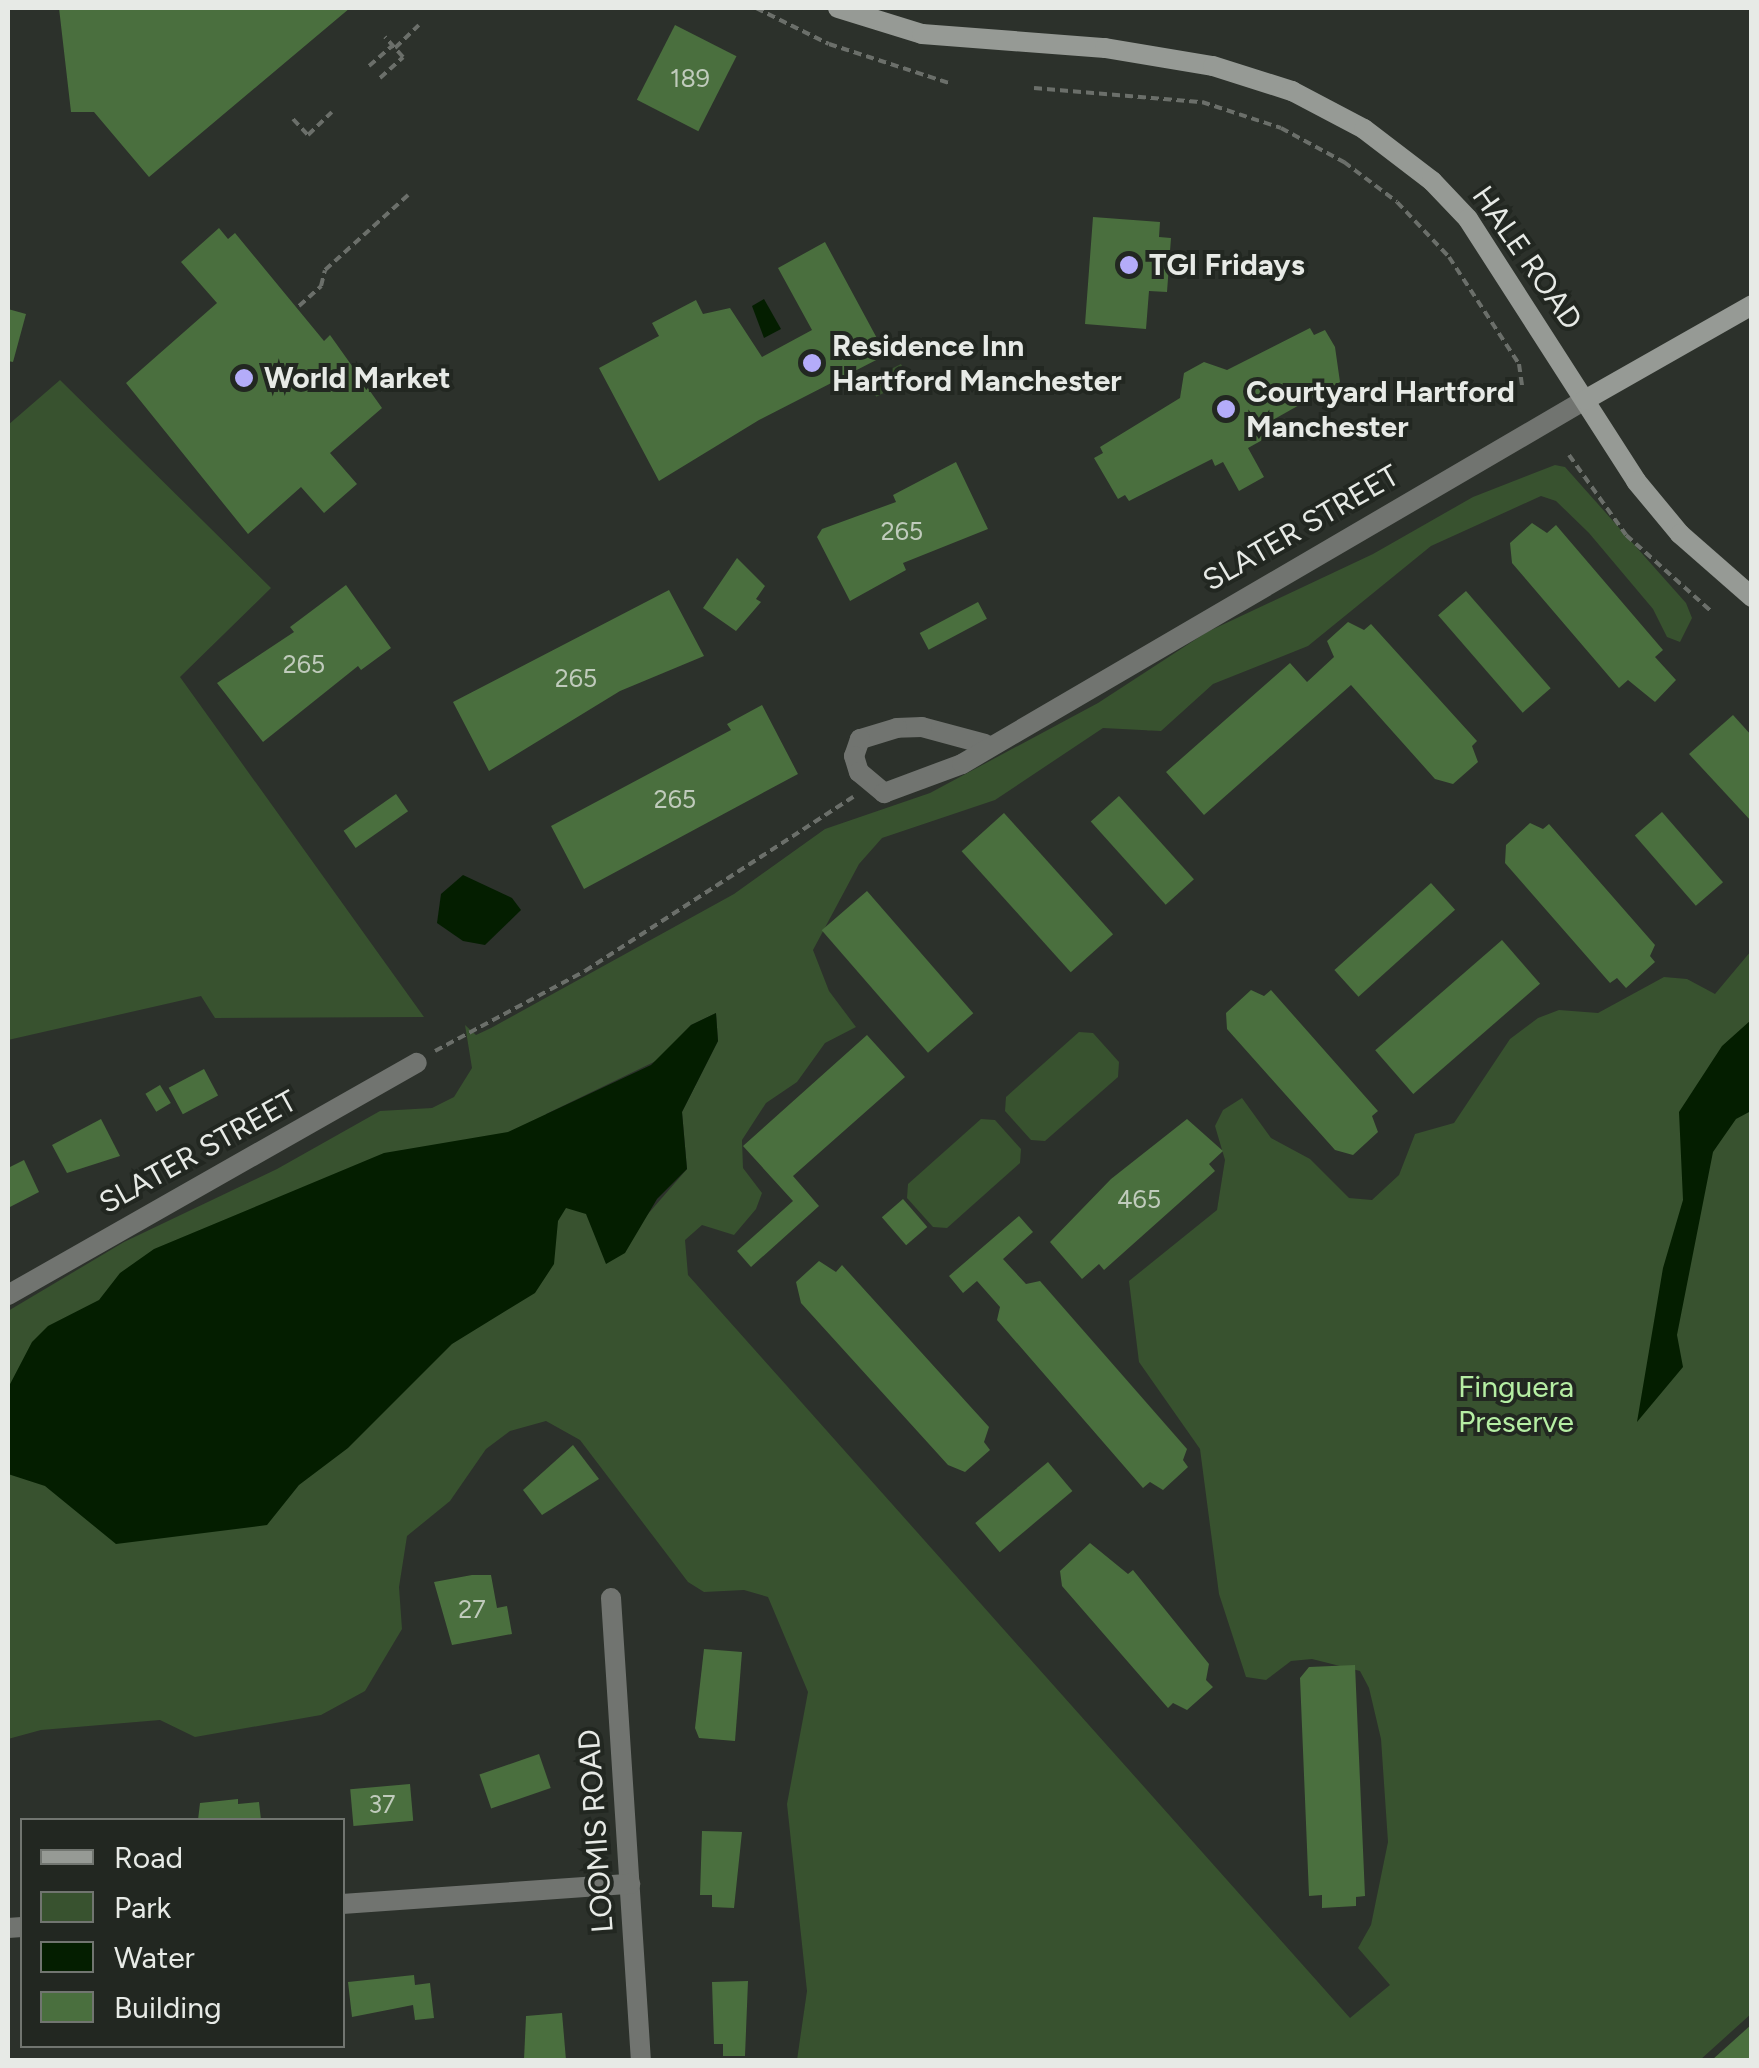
<!DOCTYPE html>
<style>
body{margin:0}
#map{position:relative;width:1759px;height:2068px;overflow:hidden;background:#2c312b;font-family:Figtree,sans-serif}
div>[style]{position:absolute}
.green>*{inset:0;background:#38522f;transform-origin:0 0}
.water>*{inset:0;background:#041e00}
.building>*{inset:0;background:#4a6f3e;transform-origin:0 0}
.path>*{height:4px;margin-top:-2px;transform-origin:0;background:repeating-linear-gradient(90deg,#6b6f6a 0 8px,transparent 0 13px)}
.street>*{height:20px;margin:-10px;padding:0 10px;transform-origin:10px;border-radius:10px;background:#717470}
.secondary>*{height:20px;margin:-10px;padding:0 10px;transform-origin:10px;border-radius:10px;background:#969a95}
.dots>*{width:28px;height:28px;translate:-50% -50%;box-sizing:border-box;border:5px solid #222721;border-radius:50%}
span{translate:-50% -50%;white-space:nowrap;text-align:center;line-height:1.15;-webkit-text-stroke:8px #222721;paint-order:stroke}
.number-label{font-size:25px;color:#c0cbbc}
.number-label span{-webkit-text-stroke-width:0}
.street-label{font-size:30px;color:#e7eae6}
.poi-label{font-size:30px;color:#e7eae6;font-weight:700}
.left{translate:0 -50%;text-align:left}
.park-label{font-size:30px;color:#b5eea3}
.frame{position:absolute;inset:0;border:10px solid #e7eae6;pointer-events:none}
.legend{position:absolute;left:20px;top:1818px;width:325px;height:230px;box-sizing:border-box;background:#222721;border:2px solid #717570;margin:0;padding:12px 18px;list-style:none;font-size:30px;color:#e7eae6}
.legend li{display:flex;align-items:center;gap:20px;height:50px}
.legend b{width:50px;border:2px solid #717570}
</style>
<div id="map">
<div class="green">
<div style="left:901px;top:364px;width:18px;height:37px;rotate:63deg"></div>
<div style="clip-path:polygon(60px 380px,271px 588px,180px 677px,424px 1017px,215px 1018px,201px 996px,8px 1040px,8px 425px)"></div>
<div style="clip-path:polygon(evenodd,1555px 465px,1565px 467px,1686px 603px,1692px 618px,1680px 642px,1667px 637px,1653px 609px,1589px 533px,1556px 501px,1541px 496px,1431px 546px,1308px 646px,1213px 684px,1161px 731px,1103px 728px,995px 800px,882px 838px,859px 864px,813px 950px,829px 991px,856px 1027px,825px 1043px,797px 1082px,766px 1103px,742px 1140px,743px 1168px,762px 1193px,756px 1209px,734px 1235px,702px 1225px,685px 1240px,688px 1275px,1350px 2018px,1390px 1985px,1358px 1948px,1371px 1925px,1388px 1842px,1381px 1739px,1369px 1688px,1360px 1671px,1312px 1659px,1291px 1661px,1266px 1680px,1246px 1677px,1219px 1594px,1200px 1449px,1139px 1362px,1129px 1281px,1217px 1210px,1225px 1160px,1215px 1126px,1223px 1110px,1242px 1098px,1271px 1138px,1310px 1159px,1349px 1198px,1372px 1200px,1399px 1175px,1415px 1134px,1454px 1123px,1510px 1039px,1538px 1018px,1559px 1010px,1598px 1013px,1664px 977px,1687px 979px,1715px 994px,1751px 951px,1752px 2013px,1700px 2060px,797px 2060px,807px 1991px,787px 1804px,808px 1692px,768px 1597px,744px 1590px,704px 1592px,688px 1582px,580px 1440px,546px 1421px,510px 1431px,486px 1449px,450px 1501px,407px 1536px,399px 1587px,402px 1629px,365px 1691px,321px 1715px,195px 1737px,160px 1720px,41px 1730px,8px 1739px,8px 1311px,124px 1242px,277px 1169px,380px 1111px,432px 1108px,454px 1097px,472px 1068px,465px 1025px,476px 1035px,491px 1028px,734px 894px,825px 829px,930px 793px,1098px 703px,1207px 632px,1373px 554px,1473px 497px,1555px 465px,716px 1013px,718px 1041px,682px 1112px,687px 1169px,641px 1222px,546px 1114px,658px 1060px,691px 1025px,716px 1013px)"></div>
<div style="clip-path:polygon(1079px 1032px,1093px 1033px,1119px 1062px,1118px 1077px,1045px 1141px,1031px 1140px,1005px 1111px,1006px 1097px)"></div>
<div style="clip-path:polygon(981px 1119px,995px 1120px,1021px 1149px,1020px 1163px,947px 1228px,933px 1227px,907px 1198px,908px 1184px)"></div>
</div>
<div class="water">
<div style="clip-path:polygon(764px 299px,781px 329px,764px 338px,752px 306px)"></div>
<div style="clip-path:polygon(463px 875px,512px 898px,521px 910px,485px 945px,463px 941px,437px 923px,441px 894px)"></div>
<div style="clip-path:polygon(716px 1013px,718px 1041px,682px 1112px,687px 1169px,657px 1199px,625px 1253px,606px 1264px,586px 1214px,566px 1208px,558px 1221px,554px 1264px,535px 1293px,452px 1344px,348px 1448px,299px 1485px,267px 1525px,116px 1544px,45px 1486px,8px 1474px,8px 1388px,32px 1342px,48px 1326px,99px 1300px,120px 1273px,154px 1249px,384px 1153px,508px 1132px,651px 1065px,691px 1025px)"></div>
<div style="clip-path:polygon(1751px 1020px,1751px 1111px,1736px 1119px,1713px 1152px,1677px 1335px,1683px 1367px,1637px 1422px,1663px 1268px,1683px 1200px,1679px 1112px,1722px 1046px)"></div>
</div>
<div class="building">
<div style="clip-path:polygon(59px 8px,350px 8px,149px 177px,94px 112px,71px 112px)"></div>
<div style="left:675px;top:25px;width:69px;height:84px;rotate:27deg"></div>
<div style="clip-path:polygon(1093px 217px,1160px 222px,1159px 237px,1171px 238px,1167px 292px,1149px 291px,1146px 329px,1085px 324px)"></div>
<div style="clip-path:polygon(219px 228px,228px 239px,235px 233px,324px 341px,330px 335px,382px 408px,330px 453px,357px 484px,324px 513px,301px 487px,248px 534px,126px 383px,217px 303px,181px 262px)"></div>
<div style="clip-path:polygon(825px 242px,886px 355px,759px 420px,659px 481px,599px 368px,659px 336px,652px 323px,696px 300px,703px 314px,730px 308px,762px 357px,812px 330px,778px 268px)"></div>
<div style="clip-path:polygon(8px 309px,26px 314px,13px 362px,8px 361px)"></div>
<div style="clip-path:polygon(1310px 328px,1314px 335px,1325px 330px,1335px 347px,1340px 382px,1271px 421px,1263px 431px,1266px 438px,1248px 448px,1264px 477px,1239px 491px,1223px 462px,1215px 466px,1212px 459px,1129px 501px,1125px 495px,1118px 499px,1094px 458px,1103px 453px,1100px 447px,1180px 398px,1184px 373px,1204px 362px,1227px 370px)"></div>
<div style="clip-path:polygon(956px 462px,988px 529px,903px 563px,906px 570px,850px 601px,817px 537px,822px 529px,896px 502px,893px 495px)"></div>
<div style="clip-path:polygon(1532px 523px,1547px 533px,1556px 525px,1663px 650px,1655px 657px,1676px 680px,1655px 702px,1628px 680px,1619px 688px,1512px 563px,1510px 543px)"></div>
<div style="clip-path:polygon(737px 558px,765px 586px,756px 599px,761px 602px,736px 631px,703px 608px)"></div>
<div style="clip-path:polygon(346px 585px,391px 648px,361px 670px,358px 666px,263px 742px,217px 683px,294px 632px,290px 627px)"></div>
<div style="clip-path:polygon(669px 590px,704px 656px,620px 691px,489px 771px,453px 702px)"></div>
<div style="left:1466px;top:591px;width:129px;height:37px;rotate:49deg"></div>
<div style="left:978px;top:602px;width:19px;height:66px;rotate:62deg"></div>
<div style="clip-path:polygon(1348px 622px,1364px 630px,1371px 624px,1477px 741px,1472px 746px,1478px 762px,1453px 784px,1435px 779px,1351px 685px,1204px 815px,1166px 772px,1290px 663px,1307px 682px,1334px 657px,1327px 641px)"></div>
<div style="clip-path:polygon(762px 705px,798px 774px,584px 889px,551px 826px,731px 730px,727px 724px)"></div>
<div style="clip-path:polygon(1733px 715px,1752px 736px,1752px 822px,1689px 754px)"></div>
<div style="left:396px;top:794px;width:21px;height:64px;rotate:55deg"></div>
<div style="left:1119px;top:796px;width:112px;height:38px;rotate:48deg"></div>
<div style="left:1662px;top:812px;width:93px;height:36px;rotate:49deg"></div>
<div style="left:1004px;top:813px;width:163px;height:57px;rotate:48deg"></div>
<div style="clip-path:polygon(1530px 823px,1543px 829px,1549px 824px,1655px 945px,1650px 956px,1655px 962px,1626px 988px,1617px 978px,1610px 983px,1505px 863px,1506px 845px)"></div>
<div style="left:1431px;top:883px;width:36px;height:130px;rotate:48deg"></div>
<div style="left:867px;top:891px;width:162px;height:60px;rotate:49deg"></div>
<div style="left:1502px;top:940px;width:58px;height:168px;rotate:49deg"></div>
<div style="clip-path:polygon(1251px 990px,1264px 996px,1271px 990px,1378px 1111px,1372px 1116px,1378px 1132px,1353px 1155px,1335px 1150px,1227px 1029px,1226px 1013px)"></div>
<div style="clip-path:polygon(867px 1035px,905px 1077px,793px 1176px,819px 1206px,751px 1267px,737px 1251px,793px 1201px,743px 1146px)"></div>
<div style="left:204px;top:1069px;width:30px;height:40px;rotate:62deg"></div>
<div style="left:160px;top:1085px;width:21px;height:17px;rotate:59deg"></div>
<div style="clip-path:polygon(101px 1119px,120px 1156px,67px 1173px,52px 1145px)"></div>
<div style="clip-path:polygon(1187px 1119px,1223px 1151px,1209px 1164px,1215px 1171px,1104px 1270px,1099px 1264px,1082px 1279px,1050px 1242px,1111px 1179px)"></div>
<div style="clip-path:polygon(24px 1160px,39px 1192px,8px 1208px,8px 1168px)"></div>
<div style="left:903px;top:1199px;width:37px;height:28px;rotate:49deg"></div>
<div style="clip-path:polygon(1019px 1216px,1033px 1232px,1003px 1259px,1026px 1284px,1040px 1281px,1187px 1449px,1183px 1460px,1188px 1467px,1163px 1490px,1150px 1482px,1143px 1488px,997px 1320px,1000px 1307px,977px 1281px,963px 1293px,949px 1276px)"></div>
<div style="clip-path:polygon(819px 1261px,836px 1272px,842px 1265px,989px 1427px,984px 1442px,990px 1450px,965px 1472px,948px 1465px,801px 1303px,796px 1282px)"></div>
<div style="clip-path:polygon(573px 1445px,599px 1479px,542px 1515px,523px 1490px)"></div>
<div style="left:1048px;top:1462px;width:38px;height:95px;rotate:50deg"></div>
<div style="clip-path:polygon(1090px 1543px,1128px 1574px,1133px 1570px,1209px 1664px,1206px 1680px,1213px 1687px,1187px 1710px,1173px 1703px,1168px 1708px,1062px 1586px,1060px 1571px)"></div>
<div style="clip-path:polygon(472px 1575px,491px 1575px,497px 1608px,507px 1606px,512px 1634px,452px 1645px,434px 1582px)"></div>
<div style="clip-path:polygon(704px 1649px,742px 1652px,735px 1741px,699px 1738px,695px 1728px)"></div>
<div style="clip-path:polygon(1355px 1665px,1365px 1896px,1356px 1897px,1356px 1906px,1322px 1908px,1322px 1895px,1309px 1896px,1300px 1678px,1309px 1667px)"></div>
<div style="left:539px;top:1754px;width:36px;height:63px;rotate:71deg"></div>
<div style="left:410px;top:1784px;width:37px;height:60px;rotate:85deg"></div>
<div style="clip-path:polygon(238px 1799px,238px 1804px,259px 1802px,261px 1820px,198px 1820px,200px 1803px)"></div>
<div style="clip-path:polygon(702px 1831px,742px 1832px,734px 1908px,712px 1907px,712px 1895px,700px 1895px)"></div>
<div style="clip-path:polygon(414px 1975px,415px 1985px,430px 1983px,434px 2018px,415px 2020px,413px 2005px,352px 2017px,348px 1982px)"></div>
<div style="clip-path:polygon(748px 1981px,745px 2056px,723px 2056px,723px 2044px,714px 2044px,712px 1982px)"></div>
<div style="clip-path:polygon(562px 2013px,566px 2060px,524px 2060px,526px 2016px)"></div>
<div style="clip-path:polygon(1752px 2024px,1752px 2060px,1712px 2060px)"></div>
</div>
<div class="path">
<div style="left:756px;top:8px;width:81px;rotate:26.3deg"></div>
<div style="left:829px;top:44px;width:129px;rotate:18deg"></div>
<div style="left:395px;top:48px;width:33px;rotate:-44deg"></div>
<div style="left:369px;top:66px;width:32px;rotate:-41deg"></div>
<div style="left:380px;top:78px;width:31px;rotate:-42deg"></div>
<div style="left:403px;top:57px;width:27px;rotate:-132deg"></div>
<div style="left:1034px;top:88px;width:169px;rotate:4.8deg"></div>
<div style="left:1202px;top:102px;width:83px;rotate:18.2deg"></div>
<div style="left:1281px;top:128px;width:72px;rotate:28.4deg"></div>
<div style="left:1344px;top:162px;width:66px;rotate:37deg"></div>
<div style="left:1397px;top:202px;width:76px;rotate:46.6deg"></div>
<div style="left:1449px;top:257px;width:128px;rotate:56.8deg"></div>
<div style="left:1519px;top:364px;width:22px;rotate:82deg"></div>
<div style="left:293px;top:119px;width:22px;rotate:47deg"></div>
<div style="left:308px;top:135px;width:33px;rotate:-44deg"></div>
<div style="left:299px;top:306px;width:30px;rotate:-42deg"></div>
<div style="left:321px;top:286px;width:16px;rotate:-76deg"></div>
<div style="left:325px;top:270px;width:112px;rotate:-42.1deg"></div>
<div style="left:1569px;top:455px;width:98px;rotate:54.5deg"></div>
<div style="left:1626px;top:535px;width:115px;rotate:41.8deg"></div>
<div style="left:435px;top:1051px;width:170px;rotate:-28.1deg"></div>
<div style="left:585px;top:971px;width:320px;rotate:-33deg"></div>
</div>
<div class="street">
<div style="left:985px;top:744px;width:65px;rotate:-164.9deg"></div>
<div style="left:922px;top:727px;width:25px;rotate:178deg"></div>
<div style="left:897px;top:728px;width:39px;rotate:163deg"></div>
<div style="left:860px;top:739px;width:18px;rotate:109deg"></div>
<div style="left:854px;top:756px;width:17px;rotate:73deg"></div>
<div style="left:859px;top:772px;width:33px;rotate:40deg"></div>
<div style="left:884px;top:793px;width:83px;rotate:-20.4deg"></div>
<div style="left:962px;top:764px;width:722px;rotate:-30.3deg"></div>
<div style="left:8px;top:1295px;width:470px;rotate:-29.6deg"></div>
<div style="left:611px;top:1598px;width:463px;rotate:86.3deg"></div>
<div style="left:342px;top:1904px;width:289px;rotate:-4deg"></div>
<div style="left:8px;top:1928px;width:14px;rotate:-4deg"></div>
</div>
<div class="secondary">
<div style="left:838px;top:8px;width:88px;rotate:17.2deg"></div>
<div style="left:922px;top:34px;width:184px;rotate:4.4deg"></div>
<div style="left:1105px;top:48px;width:109px;rotate:9.5deg"></div>
<div style="left:1213px;top:66px;width:83px;rotate:17.6deg"></div>
<div style="left:1292px;top:91px;width:81px;rotate:27.8deg"></div>
<div style="left:1364px;top:129px;width:86px;rotate:37.4deg"></div>
<div style="left:1432px;top:181px;width:52px;rotate:46.5deg"></div>
<div style="left:1468px;top:219px;width:311px;rotate:57.3deg"></div>
<div style="left:1636px;top:481px;width:69px;rotate:50.3deg"></div>
<div style="left:1680px;top:534px;width:96px;rotate:41.2deg"></div>
<div style="left:1585px;top:400px;width:192px;rotate:-29.6deg"></div>
</div>
<div class="dots">
<div style="left:1129px;top:265px;background:#b4acf9"></div>
<div style="left:812px;top:363px;background:#b4acf9"></div>
<div style="left:244px;top:378px;background:#b4acf9"></div>
<div style="left:1226px;top:409px;background:#b4acf9"></div>
</div>
<div class="number-label">
<span style="left:690px;top:78px">189</span>
<span style="left:902px;top:531px">265</span>
<span style="left:304px;top:664px">265</span>
<span style="left:576px;top:678px">265</span>
<span style="left:675px;top:799px">265</span>
<span style="left:1139px;top:1199px">465</span>
<span style="left:472px;top:1609px">27</span>
<span style="left:382px;top:1804px">37</span>
</div>
<div class="street-label">
<span style="left:1527px;top:258px;rotate:55deg">HALE ROAD</span>
<span style="left:1301px;top:528px;rotate:-30deg">SLATER STREET</span>
<span style="left:198px;top:1152px;rotate:-29deg">SLATER STREET</span>
<span style="left:596px;top:1831px;rotate:-94deg">LOOMIS ROAD</span>
</div>
<div class="poi-label">
<span class="left" style="left:1149px;top:265px">TGI Fridays</span>
<span class="left" style="left:832px;top:363px">Residence Inn<br>Hartford Manchester</span>
<span class="left" style="left:264px;top:378px">World Market</span>
<span class="left" style="left:1246px;top:409px">Courtyard Hartford<br>Manchester</span>
</div>
<div class="park-label">
<span style="left:1516px;top:1404px">Finguera<br>Preserve</span>
</div>
<div class="frame"></div>
<ul class="legend">
<li><b style="height:12px;background:#969a95"></b>Road</li>
<li><b style="height:28px;background:#38522f"></b>Park</li>
<li><b style="height:28px;background:#041e00"></b>Water</li>
<li><b style="height:28px;background:#4a6f3e"></b>Building</li>
</ul>
</div>
